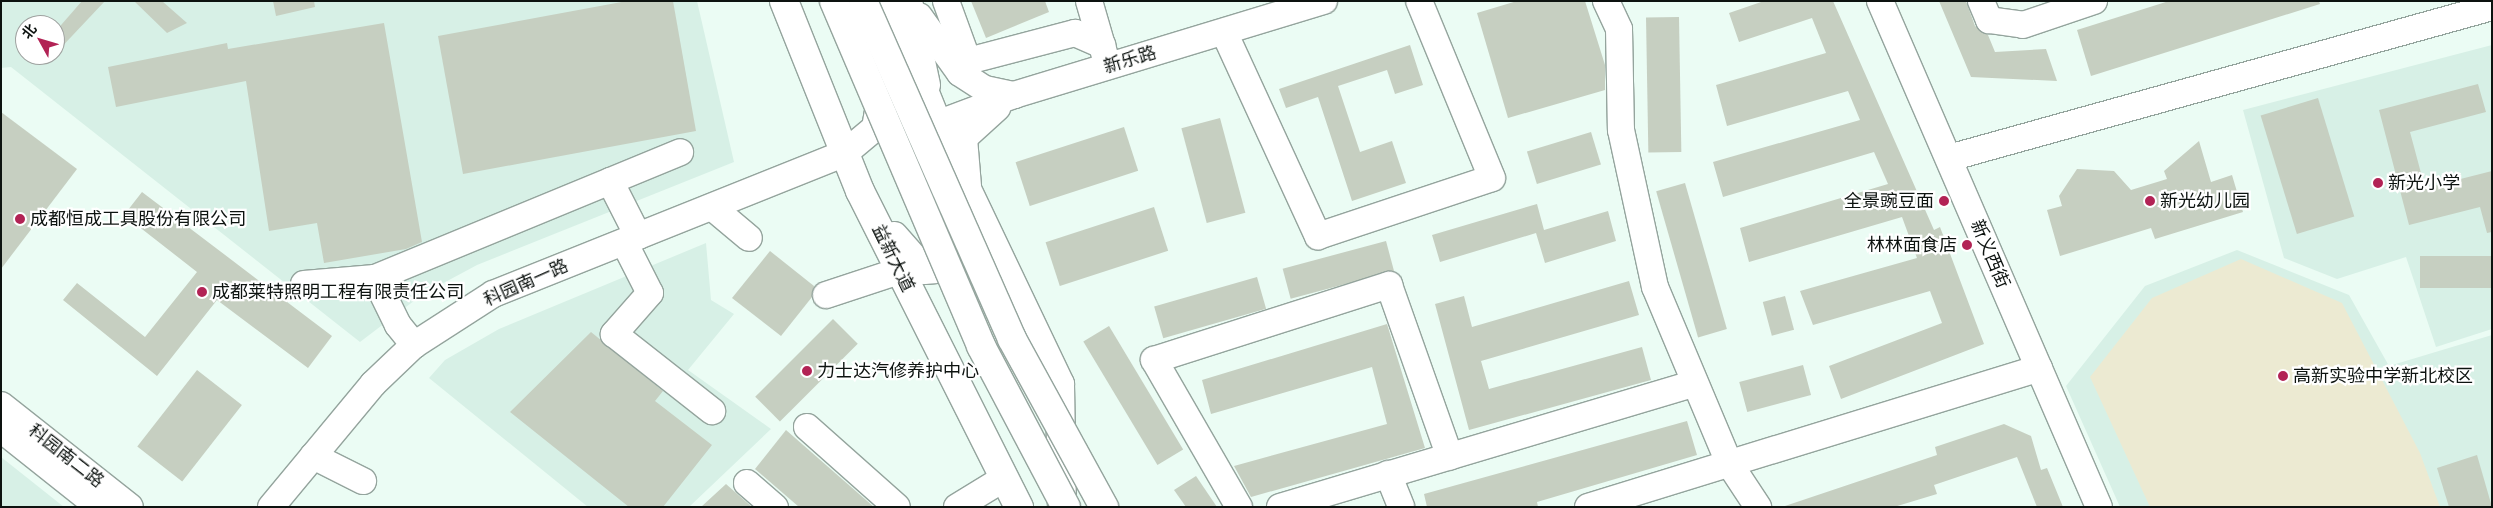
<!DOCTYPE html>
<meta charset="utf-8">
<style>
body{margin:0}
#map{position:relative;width:2493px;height:508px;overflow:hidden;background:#ebfcf4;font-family:"Roboto Condensed","Noto Sans SC",sans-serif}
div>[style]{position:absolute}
.built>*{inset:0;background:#d7f0e6}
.green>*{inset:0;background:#ecead2}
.building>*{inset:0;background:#c6cfc1;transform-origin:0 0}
.roads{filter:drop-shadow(1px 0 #94a49d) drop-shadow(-1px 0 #94a49d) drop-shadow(0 1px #94a49d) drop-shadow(0 -1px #94a49d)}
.minor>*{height:26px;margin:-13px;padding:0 13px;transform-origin:13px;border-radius:13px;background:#fff}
.major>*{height:28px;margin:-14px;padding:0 14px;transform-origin:14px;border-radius:14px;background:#fff}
.bridges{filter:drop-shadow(1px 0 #94a49d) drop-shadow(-1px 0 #94a49d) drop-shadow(0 1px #94a49d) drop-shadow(0 -1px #94a49d)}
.highway-bridge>*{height:28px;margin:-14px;padding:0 14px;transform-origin:14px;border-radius:14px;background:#fff}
.dots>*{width:14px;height:14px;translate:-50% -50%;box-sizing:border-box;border:2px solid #fff;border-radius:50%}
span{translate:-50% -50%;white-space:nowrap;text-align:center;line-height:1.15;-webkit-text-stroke:4.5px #fff;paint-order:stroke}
.street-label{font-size:18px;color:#0d1310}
.poi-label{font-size:18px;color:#0d1310}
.left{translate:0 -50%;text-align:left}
.right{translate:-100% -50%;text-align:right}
.frame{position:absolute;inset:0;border:2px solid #0d1310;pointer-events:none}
.north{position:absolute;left:15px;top:15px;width:50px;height:50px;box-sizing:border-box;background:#fff;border:1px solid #9ea19f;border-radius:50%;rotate:309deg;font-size:14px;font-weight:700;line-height:20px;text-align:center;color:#0d1310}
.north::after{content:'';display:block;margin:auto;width:18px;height:22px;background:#b22355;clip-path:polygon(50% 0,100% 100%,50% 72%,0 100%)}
</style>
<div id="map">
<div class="built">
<div style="clip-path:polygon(evenodd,1px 1px,697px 1px,734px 162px,477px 265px,423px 294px,360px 342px,11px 67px,1px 68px,1px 1px,25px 25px,55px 25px,55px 55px,25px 55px,25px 25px)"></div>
<div style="clip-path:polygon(2492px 45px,2492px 329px,2436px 347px,2406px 257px,2337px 279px,2284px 258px,2243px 110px)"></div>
<div style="clip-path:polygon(706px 243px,711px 300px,734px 314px,688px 370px,771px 429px,689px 507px,588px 507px,429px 378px,445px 360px,499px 329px)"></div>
<div style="clip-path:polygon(2237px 250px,2349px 295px,2389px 366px,2492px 335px,2492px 507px,2120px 507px,2066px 386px,2145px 286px)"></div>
<div style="clip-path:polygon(1px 457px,64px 507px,1px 507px)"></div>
</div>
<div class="green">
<div style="clip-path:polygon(2241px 259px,2342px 303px,2420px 453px,2440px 507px,2150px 507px,2090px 377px,2152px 298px)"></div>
</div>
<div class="building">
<div style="clip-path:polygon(82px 1px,105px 1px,55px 54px,55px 32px)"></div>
<div style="clip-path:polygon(134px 1px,162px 1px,187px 23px,167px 33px)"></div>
<div style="clip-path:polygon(273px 1px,314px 1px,315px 7px,276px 16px)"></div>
<div style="clip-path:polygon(627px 1px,673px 1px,696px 131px,463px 174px,438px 36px)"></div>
<div style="clip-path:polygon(971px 1px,1045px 1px,1049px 12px,986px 38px)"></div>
<div style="clip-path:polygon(1517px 1px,1585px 1px,1605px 65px,1605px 90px,1508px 118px,1477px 13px)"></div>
<div style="clip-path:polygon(1764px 1px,1833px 1px,1934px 230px,1940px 227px,1984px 344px,1841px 399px,1829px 366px,1942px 323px,1930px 291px,1813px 325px,1800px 291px,1917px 258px,1902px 217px,1749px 262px,1740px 228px,1888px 184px,1874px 152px,1723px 197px,1713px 162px,1860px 120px,1848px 91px,1727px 126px,1716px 85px,1826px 53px,1812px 18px,1739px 42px,1729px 13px)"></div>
<div style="clip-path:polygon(1939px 1px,1966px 1px,1975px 26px,1988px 35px,1995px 52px,2046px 49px,2057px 81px,1971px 77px)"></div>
<div style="clip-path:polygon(2169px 1px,2319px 1px,2320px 4px,2091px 76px,2077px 30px)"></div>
<div style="left:1679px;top:17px;width:135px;height:33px;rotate:89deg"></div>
<div style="clip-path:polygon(384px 23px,422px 242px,406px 249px,324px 263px,317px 223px,269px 231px,246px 81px,116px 107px,108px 67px,227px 43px,228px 49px)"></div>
<div style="clip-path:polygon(1410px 45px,1423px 85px,1395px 94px,1387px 70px,1338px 86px,1360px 152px,1392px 141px,1406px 183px,1352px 201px,1318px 97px,1286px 108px,1279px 89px)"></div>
<div style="clip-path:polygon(2478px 84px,2486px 112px,2410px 132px,2425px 188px,2492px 171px,2492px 232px,2487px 233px,2480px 207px,2409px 225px,2379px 110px)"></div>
<div style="left:2318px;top:98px;width:124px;height:60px;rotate:73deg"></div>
<div style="clip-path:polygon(1px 112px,77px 169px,1px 269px)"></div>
<div style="left:1220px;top:118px;width:98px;height:40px;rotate:75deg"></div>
<div style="left:1124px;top:127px;width:46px;height:114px;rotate:72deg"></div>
<div style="left:1591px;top:132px;width:34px;height:67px;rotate:73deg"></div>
<div style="clip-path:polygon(2199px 141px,2211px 182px,2232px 175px,2243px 212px,2155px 239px,2151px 228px,2060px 256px,2047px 210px,2062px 206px,2059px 196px,2077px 169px,2114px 171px,2131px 190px,2167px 179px,2164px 171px)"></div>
<div style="left:1685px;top:183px;width:152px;height:30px;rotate:74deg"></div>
<div style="clip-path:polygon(142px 192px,332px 336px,308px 368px,217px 300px,157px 376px,63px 300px,77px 283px,145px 337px,197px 272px,124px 215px)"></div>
<div style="clip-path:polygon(1537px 204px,1544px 230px,1608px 211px,1616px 241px,1545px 263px,1536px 233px,1440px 262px,1432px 235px)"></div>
<div style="left:1154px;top:207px;width:46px;height:114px;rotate:72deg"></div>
<div style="left:1386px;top:241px;width:31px;height:107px;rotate:75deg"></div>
<div style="clip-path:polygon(770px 251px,814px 286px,812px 297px,781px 336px,732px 298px)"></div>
<div style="left:2492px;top:256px;width:32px;height:72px;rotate:90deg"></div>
<div style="left:1257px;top:277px;width:33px;height:107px;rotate:74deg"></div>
<div style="clip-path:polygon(1629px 281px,1639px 315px,1481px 361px,1489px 389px,1642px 347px,1651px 380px,1469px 430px,1435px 304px,1464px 296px,1472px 327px)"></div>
<div style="left:1785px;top:296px;width:35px;height:23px;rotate:75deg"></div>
<div style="left:833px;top:319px;width:35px;height:110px;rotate:45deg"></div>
<div style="clip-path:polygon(1387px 324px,1425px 448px,1251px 497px,1234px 466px,1387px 424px,1372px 367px,1211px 414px,1202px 380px)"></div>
<div style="left:1109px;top:326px;width:144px;height:30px;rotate:59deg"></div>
<div style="clip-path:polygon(591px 332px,663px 391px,655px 401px,712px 445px,663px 507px,629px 507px,510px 412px)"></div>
<div style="left:1803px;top:365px;width:31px;height:66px;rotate:75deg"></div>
<div style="left:197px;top:370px;width:57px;height:97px;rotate:38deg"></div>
<div style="clip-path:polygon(1687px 421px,1697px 455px,1537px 502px,1538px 507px,1427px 507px,1424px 494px)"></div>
<div style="clip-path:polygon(2004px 424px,2031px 436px,2041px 470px,2047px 468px,2063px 507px,2037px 507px,2017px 457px,1934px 485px,1937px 494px,1894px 507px,1782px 507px,1937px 455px,1935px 447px)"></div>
<div style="clip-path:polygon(786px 430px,874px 507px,799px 507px,755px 469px)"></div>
<div style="clip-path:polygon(2477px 455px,2492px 507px,2449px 507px,2437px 468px)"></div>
<div style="clip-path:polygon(1196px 476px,1217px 507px,1186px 507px,1174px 490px)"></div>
<div style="clip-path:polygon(726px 484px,735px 492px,752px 507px,701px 507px)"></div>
</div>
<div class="roads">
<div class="minor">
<div style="left:909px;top:1px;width:86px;rotate:77.9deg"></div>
<div style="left:946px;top:1px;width:64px;rotate:69.9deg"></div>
<div style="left:968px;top:61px;width:111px;rotate:-14.7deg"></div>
<div style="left:1075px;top:33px;width:30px;rotate:24deg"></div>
<div style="left:1089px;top:1px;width:57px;rotate:73.8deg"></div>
<div style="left:1606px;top:1px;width:31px;rotate:65deg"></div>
<div style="left:1619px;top:29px;width:101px;rotate:88.9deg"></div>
<div style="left:1621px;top:130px;width:161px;rotate:77.8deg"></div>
<div style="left:1655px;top:287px;width:191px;rotate:67.2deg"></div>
<div style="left:1729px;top:463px;width:53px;rotate:56.6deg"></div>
<div style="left:1880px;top:1px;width:551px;rotate:66.6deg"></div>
<div style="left:1981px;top:1px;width:21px;rotate:67deg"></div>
<div style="left:1989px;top:20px;width:34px;rotate:8deg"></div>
<div style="left:2023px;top:25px;width:75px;rotate:-18.7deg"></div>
<div style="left:919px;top:16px;width:70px;rotate:54.3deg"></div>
<div style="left:960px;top:73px;width:30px;rotate:33deg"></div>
<div style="left:985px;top:89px;width:30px;rotate:12deg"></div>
<div style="left:1224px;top:32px;width:225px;rotate:65.3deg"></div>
<div style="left:1318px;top:236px;width:183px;rotate:-18.4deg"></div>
<div style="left:1492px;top:178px;width:191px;rotate:-112.4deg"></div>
<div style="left:918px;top:115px;width:21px;rotate:25deg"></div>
<div style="left:937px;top:124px;width:82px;rotate:-20.6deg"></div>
<div style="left:1014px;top:95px;width:324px;rotate:-16.9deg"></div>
<div style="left:1949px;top:158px;width:564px;rotate:-15.54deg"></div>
<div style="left:610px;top:181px;width:62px;rotate:63deg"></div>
<div style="left:968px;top:186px;width:48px;rotate:-94.8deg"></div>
<div style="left:964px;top:138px;width:45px;rotate:-42.3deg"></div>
<div style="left:712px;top:207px;width:48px;rotate:40deg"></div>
<div style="left:624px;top:242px;width:57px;rotate:63deg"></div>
<div style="left:650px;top:293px;width:55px;rotate:131.3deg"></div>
<div style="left:614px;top:334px;width:125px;rotate:38.2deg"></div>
<div style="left:375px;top:278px;width:330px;rotate:-22.4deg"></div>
<div style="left:304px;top:284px;width:71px;rotate:-4.8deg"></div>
<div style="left:375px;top:278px;width:52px;rotate:63.9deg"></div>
<div style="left:398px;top:325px;width:26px;rotate:51deg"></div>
<div style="left:826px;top:295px;width:77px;rotate:-18.2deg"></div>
<div style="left:1px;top:405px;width:164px;rotate:38.3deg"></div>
<div style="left:807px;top:427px;width:120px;rotate:41.6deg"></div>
<div style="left:1px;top:429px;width:125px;rotate:38.5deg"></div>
<div style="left:313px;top:456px;width:56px;rotate:26.6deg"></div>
<div style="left:1388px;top:474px;width:35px;rotate:68deg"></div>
<div style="left:747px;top:483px;width:37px;rotate:41deg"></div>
<div style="left:271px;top:507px;width:160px;rotate:-50.3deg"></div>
<div style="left:373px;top:384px;width:57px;rotate:-43.6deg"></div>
<div style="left:414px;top:345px;width:94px;rotate:-32.8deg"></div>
<div style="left:493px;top:294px;width:379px;rotate:-21.8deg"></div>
<div style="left:845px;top:153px;width:39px;rotate:-40deg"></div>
<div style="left:875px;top:128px;width:34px;rotate:-80deg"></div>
<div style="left:957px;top:507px;width:54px;rotate:-31.3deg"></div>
<div style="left:1239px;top:507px;width:170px;rotate:-120deg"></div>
<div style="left:1154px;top:360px;width:247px;rotate:-17.7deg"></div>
<div style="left:1389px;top:285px;width:182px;rotate:70.5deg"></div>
<div style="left:1280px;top:507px;width:433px;rotate:-16.6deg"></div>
<div style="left:1588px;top:507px;width:472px;rotate:-17.1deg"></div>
</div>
<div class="major">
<div style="left:784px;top:1px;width:205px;rotate:68.2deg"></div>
<div style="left:860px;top:191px;width:354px;rotate:63.3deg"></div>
<div style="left:888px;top:1px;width:155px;rotate:68.1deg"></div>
<div style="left:946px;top:145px;width:265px;rotate:64.5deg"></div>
<div style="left:1060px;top:384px;width:121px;rotate:89.1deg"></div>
<div style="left:894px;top:236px;width:45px;rotate:48.6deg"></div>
<div style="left:924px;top:270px;width:16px;rotate:-4deg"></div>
<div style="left:940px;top:269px;width:20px;rotate:-37deg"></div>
<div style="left:956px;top:257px;width:17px;rotate:-66deg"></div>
<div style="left:963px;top:241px;width:25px;rotate:-95deg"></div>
</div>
</div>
<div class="bridges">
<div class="highway-bridge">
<div style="left:834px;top:1px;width:375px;rotate:66.9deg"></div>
<div style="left:981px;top:346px;width:182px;rotate:62.2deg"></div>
<div style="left:863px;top:1px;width:369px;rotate:66.2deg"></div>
<div style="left:1012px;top:339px;width:192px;rotate:61.3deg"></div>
</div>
</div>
<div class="dots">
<div style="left:2378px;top:183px;background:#b22355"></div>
<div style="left:1944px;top:201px;background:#b22355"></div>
<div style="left:2150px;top:201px;background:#b22355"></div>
<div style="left:20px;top:219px;background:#b22355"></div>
<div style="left:1967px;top:245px;background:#b22355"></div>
<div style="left:202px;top:292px;background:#b22355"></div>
<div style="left:807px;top:371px;background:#b22355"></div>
<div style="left:2283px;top:376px;background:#b22355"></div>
</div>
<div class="street-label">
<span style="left:1130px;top:60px;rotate:-17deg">新乐路</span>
<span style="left:1990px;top:254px;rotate:67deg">新义西街</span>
<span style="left:893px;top:258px;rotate:64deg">益新大道</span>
<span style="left:526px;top:283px;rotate:-24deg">科园南一路</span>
<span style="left:66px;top:456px;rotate:38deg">科园南二路</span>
</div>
<div class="poi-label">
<span class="left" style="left:2388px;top:183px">新光小学</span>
<span class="right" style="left:1934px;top:201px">全景豌豆面</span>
<span class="left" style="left:2160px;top:201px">新光幼儿园</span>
<span class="left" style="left:30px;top:219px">成都恒成工具股份有限公司</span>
<span class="right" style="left:1957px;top:245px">林林面食店</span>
<span class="left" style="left:212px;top:292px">成都莱特照明工程有限责任公司</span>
<span class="left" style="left:817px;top:371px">力士达汽修养护中心</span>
<span class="left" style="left:2293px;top:376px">高新实验中学新北校区</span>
</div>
<div class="frame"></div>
<div class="north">北</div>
</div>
